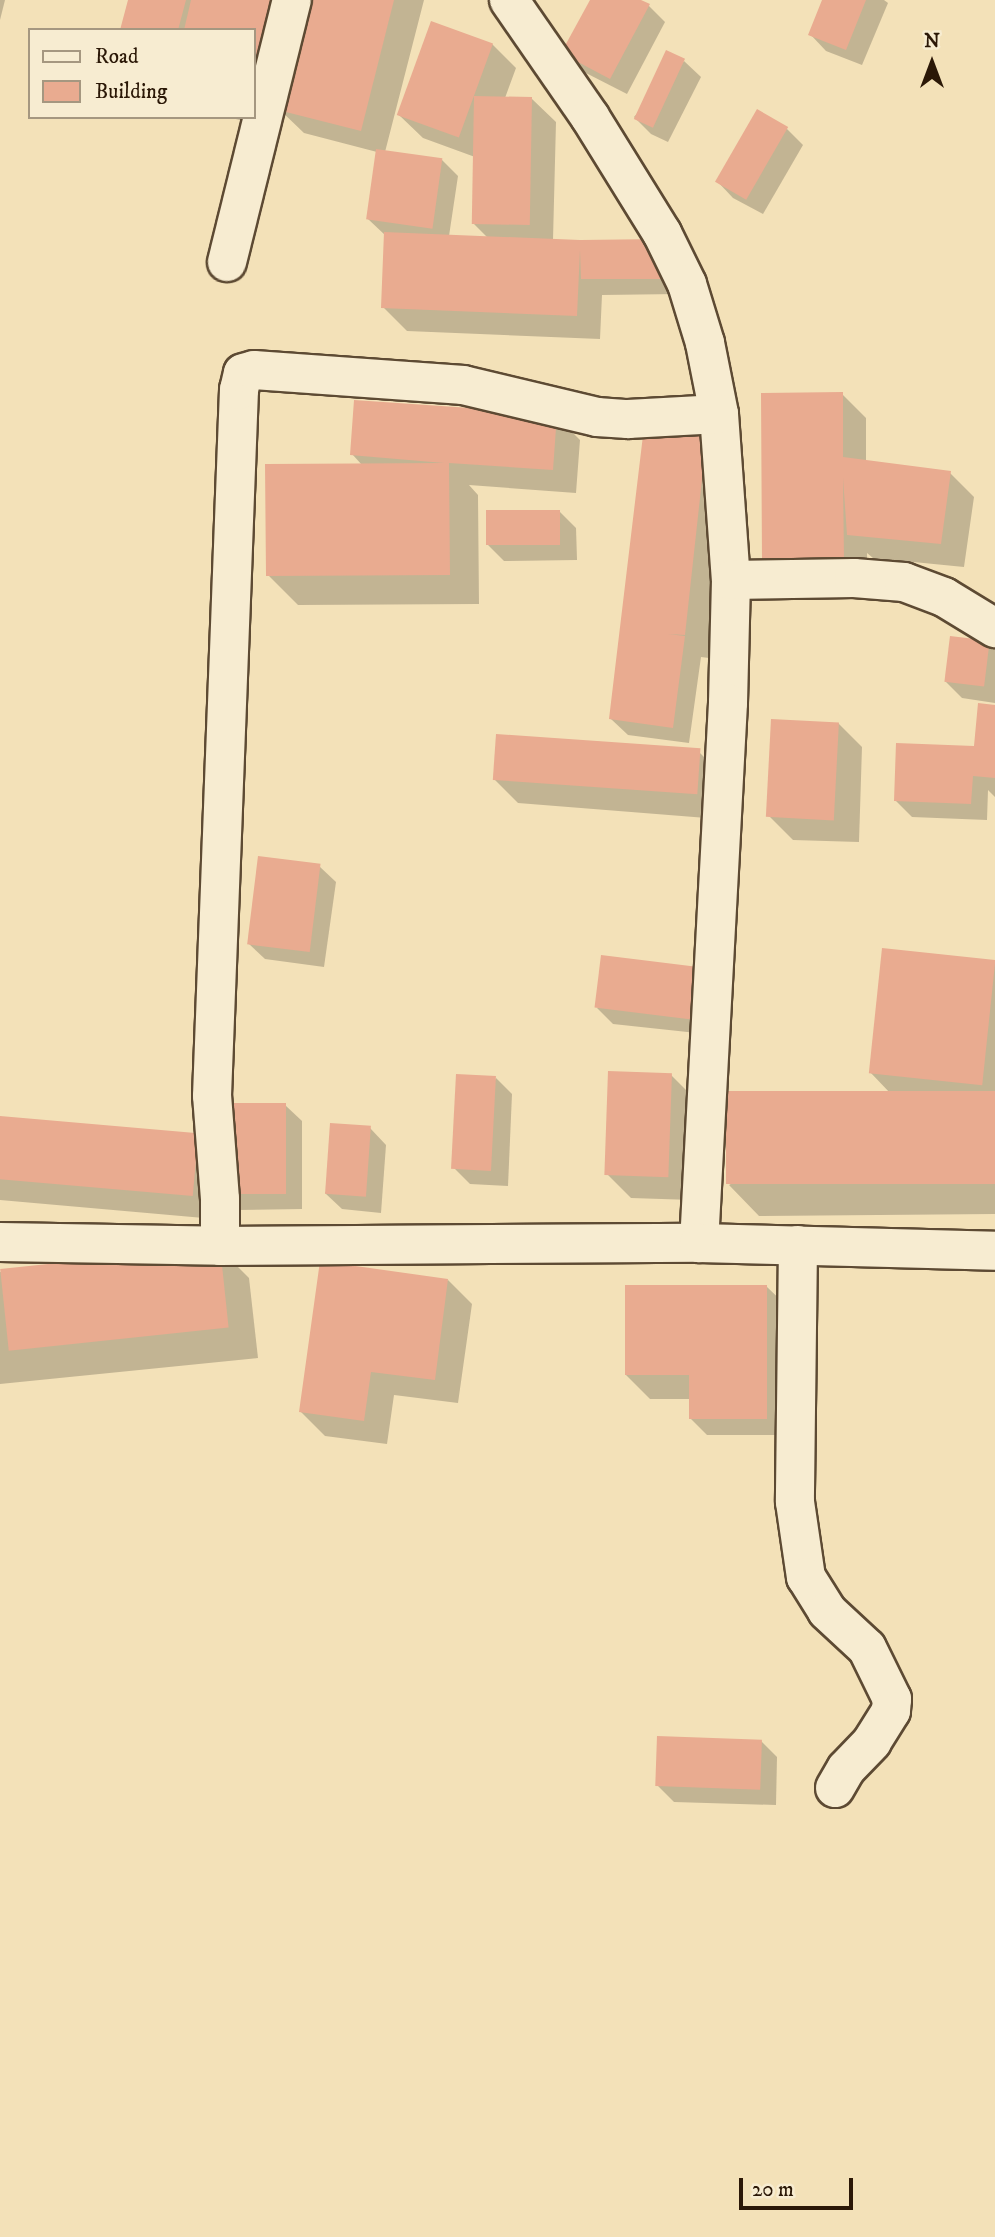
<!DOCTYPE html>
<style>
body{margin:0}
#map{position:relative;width:995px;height:2237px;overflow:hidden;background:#f3e1b8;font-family:"IM FELL DW Pica",serif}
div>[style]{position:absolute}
.shadow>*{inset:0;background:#0003}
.building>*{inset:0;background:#e9ab90;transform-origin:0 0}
.roads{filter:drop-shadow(2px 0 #5d4a33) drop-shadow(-2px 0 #5d4a33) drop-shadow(0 2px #5d4a33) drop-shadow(0 -2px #5d4a33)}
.minor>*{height:38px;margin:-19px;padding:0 19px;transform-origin:19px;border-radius:19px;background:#f7ecd1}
span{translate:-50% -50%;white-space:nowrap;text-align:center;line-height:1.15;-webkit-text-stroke:5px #f7ecd1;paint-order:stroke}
.legend{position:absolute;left:28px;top:28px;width:228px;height:91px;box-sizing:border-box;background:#f7ecd1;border:2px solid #a59780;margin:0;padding:9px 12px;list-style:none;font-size:21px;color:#2b1807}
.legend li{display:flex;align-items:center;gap:14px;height:35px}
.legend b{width:35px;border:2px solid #a59780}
.north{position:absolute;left:897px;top:28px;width:70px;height:70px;-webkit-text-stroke:5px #f7ecd1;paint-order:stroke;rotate:0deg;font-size:19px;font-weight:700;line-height:28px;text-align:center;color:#2b1807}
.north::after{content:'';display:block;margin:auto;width:24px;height:32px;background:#2b1807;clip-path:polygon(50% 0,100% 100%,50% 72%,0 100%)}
.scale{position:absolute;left:739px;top:2178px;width:114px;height:32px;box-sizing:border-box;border:4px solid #2b1807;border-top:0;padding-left:9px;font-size:21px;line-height:24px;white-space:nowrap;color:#2b1807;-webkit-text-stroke:5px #f7ecd1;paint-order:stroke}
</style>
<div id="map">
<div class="shadow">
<div style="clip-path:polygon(0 0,5px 0,0 20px)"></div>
<div style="clip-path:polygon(130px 0,424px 0,385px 152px,441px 159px,458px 176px,449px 236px,488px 238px,474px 224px,475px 157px,423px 138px,399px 115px,492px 44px,516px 68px,505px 98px,532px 99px,556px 122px,553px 240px,661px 241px,678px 294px,602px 295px,600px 339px,407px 331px,383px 307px,386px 236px,368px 219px,377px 152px,304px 133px,280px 110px,275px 129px,228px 117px,254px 117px,254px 30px,122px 30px)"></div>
<div style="clip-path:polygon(592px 0,637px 0,649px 6px,665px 22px,627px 94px,580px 70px,564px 53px)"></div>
<div style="clip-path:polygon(824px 0,884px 0,888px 3px,862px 65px,826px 51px,810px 34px)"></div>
<div style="clip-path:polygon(684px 61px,701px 77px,668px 142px,651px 134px,634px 117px)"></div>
<div style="clip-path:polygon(786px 128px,803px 145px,763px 214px,733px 198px,717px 181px)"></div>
<div style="clip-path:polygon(842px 394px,866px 418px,866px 462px,950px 473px,974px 497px,964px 567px,873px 558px,867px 553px,868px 585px,788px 585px)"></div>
<div style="clip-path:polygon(556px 416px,580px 440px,576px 493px,469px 485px,478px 495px,479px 604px,298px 605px,268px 575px,362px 465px,352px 454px)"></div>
<div style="clip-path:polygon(646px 429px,730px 460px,709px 658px,701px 657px,689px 743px,628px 735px,611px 719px)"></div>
<div style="clip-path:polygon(560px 512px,576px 528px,577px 560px,504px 561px,487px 544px)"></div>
<div style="clip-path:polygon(989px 642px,995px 648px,995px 703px,962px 698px,945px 681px)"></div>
<div style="clip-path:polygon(995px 706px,995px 797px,988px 790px,987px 820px,912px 817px,895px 800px,973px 748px)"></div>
<div style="clip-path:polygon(838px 723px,862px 747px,859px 842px,793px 840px,769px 816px)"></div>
<div style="clip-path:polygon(699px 752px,723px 776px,719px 819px,518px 803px,494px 779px)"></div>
<div style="clip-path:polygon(319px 866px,336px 882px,324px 967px,265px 959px,248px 943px)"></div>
<div style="clip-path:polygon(995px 962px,995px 1214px,759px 1216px,729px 1185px,891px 1094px,870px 1072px)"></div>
<div style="clip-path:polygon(695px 967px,706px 1034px,613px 1024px,597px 1008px)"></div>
<div style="clip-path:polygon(671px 1075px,695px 1099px,692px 1200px,631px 1198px,607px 1174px)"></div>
<div style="clip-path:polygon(496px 1078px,512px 1094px,508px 1186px,470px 1184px,454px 1168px)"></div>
<div style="clip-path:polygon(285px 1105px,302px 1121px,302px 1209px,238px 1210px,215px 1219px,0 1200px,0 1117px,198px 1135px)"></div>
<div style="clip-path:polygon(370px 1128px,386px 1145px,381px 1213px,342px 1209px,325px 1193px)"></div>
<div style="clip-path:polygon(219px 1248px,249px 1278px,258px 1358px,0 1384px,0 1272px)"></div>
<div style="clip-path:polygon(448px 1280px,472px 1304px,458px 1403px,394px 1395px,387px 1444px,325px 1436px,301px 1412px)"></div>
<div style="clip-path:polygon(767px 1287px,791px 1310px,783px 1435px,707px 1435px,691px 1419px,691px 1399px,650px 1399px,626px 1375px)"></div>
<div style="clip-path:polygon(761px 1741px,777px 1757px,776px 1805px,674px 1802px,657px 1785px)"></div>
</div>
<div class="building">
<div style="clip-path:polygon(128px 0,186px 0,178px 30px,120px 30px)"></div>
<div style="clip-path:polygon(191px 0,278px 0,254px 93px,254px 30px,184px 30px)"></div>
<div style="clip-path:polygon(306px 0,394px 0,361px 131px,278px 110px)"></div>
<div style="clip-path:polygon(590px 0,641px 0,650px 4px,610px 79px,561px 53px)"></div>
<div style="clip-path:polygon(822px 0,866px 0,846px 50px,808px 35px)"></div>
<div style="left:431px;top:21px;width:66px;height:100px;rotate:20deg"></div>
<div style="left:666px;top:50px;width:21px;height:76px;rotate:25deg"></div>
<div style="left:474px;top:96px;width:58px;height:128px;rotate:1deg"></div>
<div style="left:757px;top:109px;width:36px;height:84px;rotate:30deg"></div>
<div style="left:376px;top:149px;width:67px;height:71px;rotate:8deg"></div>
<div style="clip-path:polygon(384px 232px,580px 240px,662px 239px,663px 279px,581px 279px,580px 250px,577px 316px,381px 308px)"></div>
<div style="clip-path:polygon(843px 392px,843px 457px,951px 471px,941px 544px,847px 535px,843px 478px,844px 561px,762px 562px,761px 393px)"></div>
<div style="clip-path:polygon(354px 400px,557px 414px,553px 470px,449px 463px,450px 575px,266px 576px,265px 464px,444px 463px,350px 455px)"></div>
<div style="clip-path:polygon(644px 427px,707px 434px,685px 635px,668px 634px,685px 636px,673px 728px,609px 719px)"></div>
<div style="left:486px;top:510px;width:74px;height:35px"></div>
<div style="left:950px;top:636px;width:40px;height:46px;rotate:7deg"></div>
<div style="clip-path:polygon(978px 703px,995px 705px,995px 778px,973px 776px,971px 804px,894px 801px,896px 743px,974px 746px)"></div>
<div style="left:771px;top:719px;width:68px;height:98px;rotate:3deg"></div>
<div style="left:496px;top:734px;width:205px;height:46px;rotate:4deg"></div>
<div style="left:258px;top:856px;width:63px;height:89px;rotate:7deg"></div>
<div style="left:882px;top:948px;width:114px;height:126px;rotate:6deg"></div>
<div style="left:601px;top:955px;width:96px;height:53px;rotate:7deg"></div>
<div style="left:608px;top:1071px;width:64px;height:104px;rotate:2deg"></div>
<div style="left:456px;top:1074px;width:40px;height:95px;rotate:3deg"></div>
<div style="left:995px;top:1091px;width:93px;height:269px;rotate:90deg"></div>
<div style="left:219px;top:1103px;width:67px;height:91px"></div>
<div style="left:0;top:1116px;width:199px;height:63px;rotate:5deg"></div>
<div style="left:330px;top:1123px;width:41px;height:71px;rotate:4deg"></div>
<div style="left:220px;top:1246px;width:82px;height:221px;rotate:84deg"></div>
<div style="clip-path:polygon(320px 1261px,448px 1279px,435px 1380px,371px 1372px,364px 1421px,299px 1412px)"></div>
<div style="clip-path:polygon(625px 1285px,767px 1285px,767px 1419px,689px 1419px,689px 1375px,625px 1375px)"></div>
<div style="left:657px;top:1736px;width:105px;height:50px;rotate:2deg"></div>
</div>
<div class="roads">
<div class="minor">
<div style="left:509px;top:0;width:142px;rotate:55.3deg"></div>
<div style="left:590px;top:117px;width:137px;rotate:58.2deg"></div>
<div style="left:662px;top:233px;width:57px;rotate:63.9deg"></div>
<div style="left:687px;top:284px;width:62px;rotate:73deg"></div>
<div style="left:705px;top:343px;width:72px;rotate:78.8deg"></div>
<div style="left:719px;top:414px;width:166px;rotate:85.9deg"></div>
<div style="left:731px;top:580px;width:123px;rotate:91.4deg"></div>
<div style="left:728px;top:703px;width:541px;rotate:93.07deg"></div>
<div style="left:227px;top:262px;width:270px;rotate:-76.1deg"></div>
<div style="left:731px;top:580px;width:123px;rotate:-0.9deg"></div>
<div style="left:854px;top:578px;width:50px;rotate:4.6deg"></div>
<div style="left:904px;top:582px;width:43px;rotate:20.6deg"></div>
<div style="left:944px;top:597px;width:60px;rotate:31.3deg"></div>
<div style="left:0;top:1242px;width:220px;rotate:1deg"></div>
<div style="left:220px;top:1246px;width:479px;rotate:-0.4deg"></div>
<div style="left:699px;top:1243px;width:296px;rotate:1.5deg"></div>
<div style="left:798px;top:1245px;width:257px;rotate:90.7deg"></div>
<div style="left:795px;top:1502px;width:76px;rotate:81.7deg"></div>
<div style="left:806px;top:1577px;width:40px;rotate:58deg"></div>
<div style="left:827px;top:1611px;width:54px;rotate:42.8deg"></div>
<div style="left:867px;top:1648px;width:57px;rotate:63.9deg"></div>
<div style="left:892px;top:1699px;width:12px;rotate:95deg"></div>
<div style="left:891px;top:1711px;width:36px;rotate:122deg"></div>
<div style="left:872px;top:1742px;width:37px;rotate:134deg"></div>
<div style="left:846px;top:1769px;width:22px;rotate:120deg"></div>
<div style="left:220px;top:1246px;width:47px;rotate:-90deg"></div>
<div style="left:220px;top:1199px;width:103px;rotate:-94.4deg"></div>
<div style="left:212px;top:1096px;width:707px;rotate:-87.81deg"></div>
<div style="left:239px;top:390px;width:17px;rotate:-77deg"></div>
<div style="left:243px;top:373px;width:11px;rotate:-15deg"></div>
<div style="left:254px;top:370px;width:210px;rotate:4.1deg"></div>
<div style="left:463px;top:385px;width:138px;rotate:13.4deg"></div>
<div style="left:597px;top:417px;width:31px;rotate:4deg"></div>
<div style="left:628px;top:419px;width:91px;rotate:-3.1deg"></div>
</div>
</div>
<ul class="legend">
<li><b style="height:9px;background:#f7ecd1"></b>Road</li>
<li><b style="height:19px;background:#e9ab90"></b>Building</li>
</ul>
<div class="north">N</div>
<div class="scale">20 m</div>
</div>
